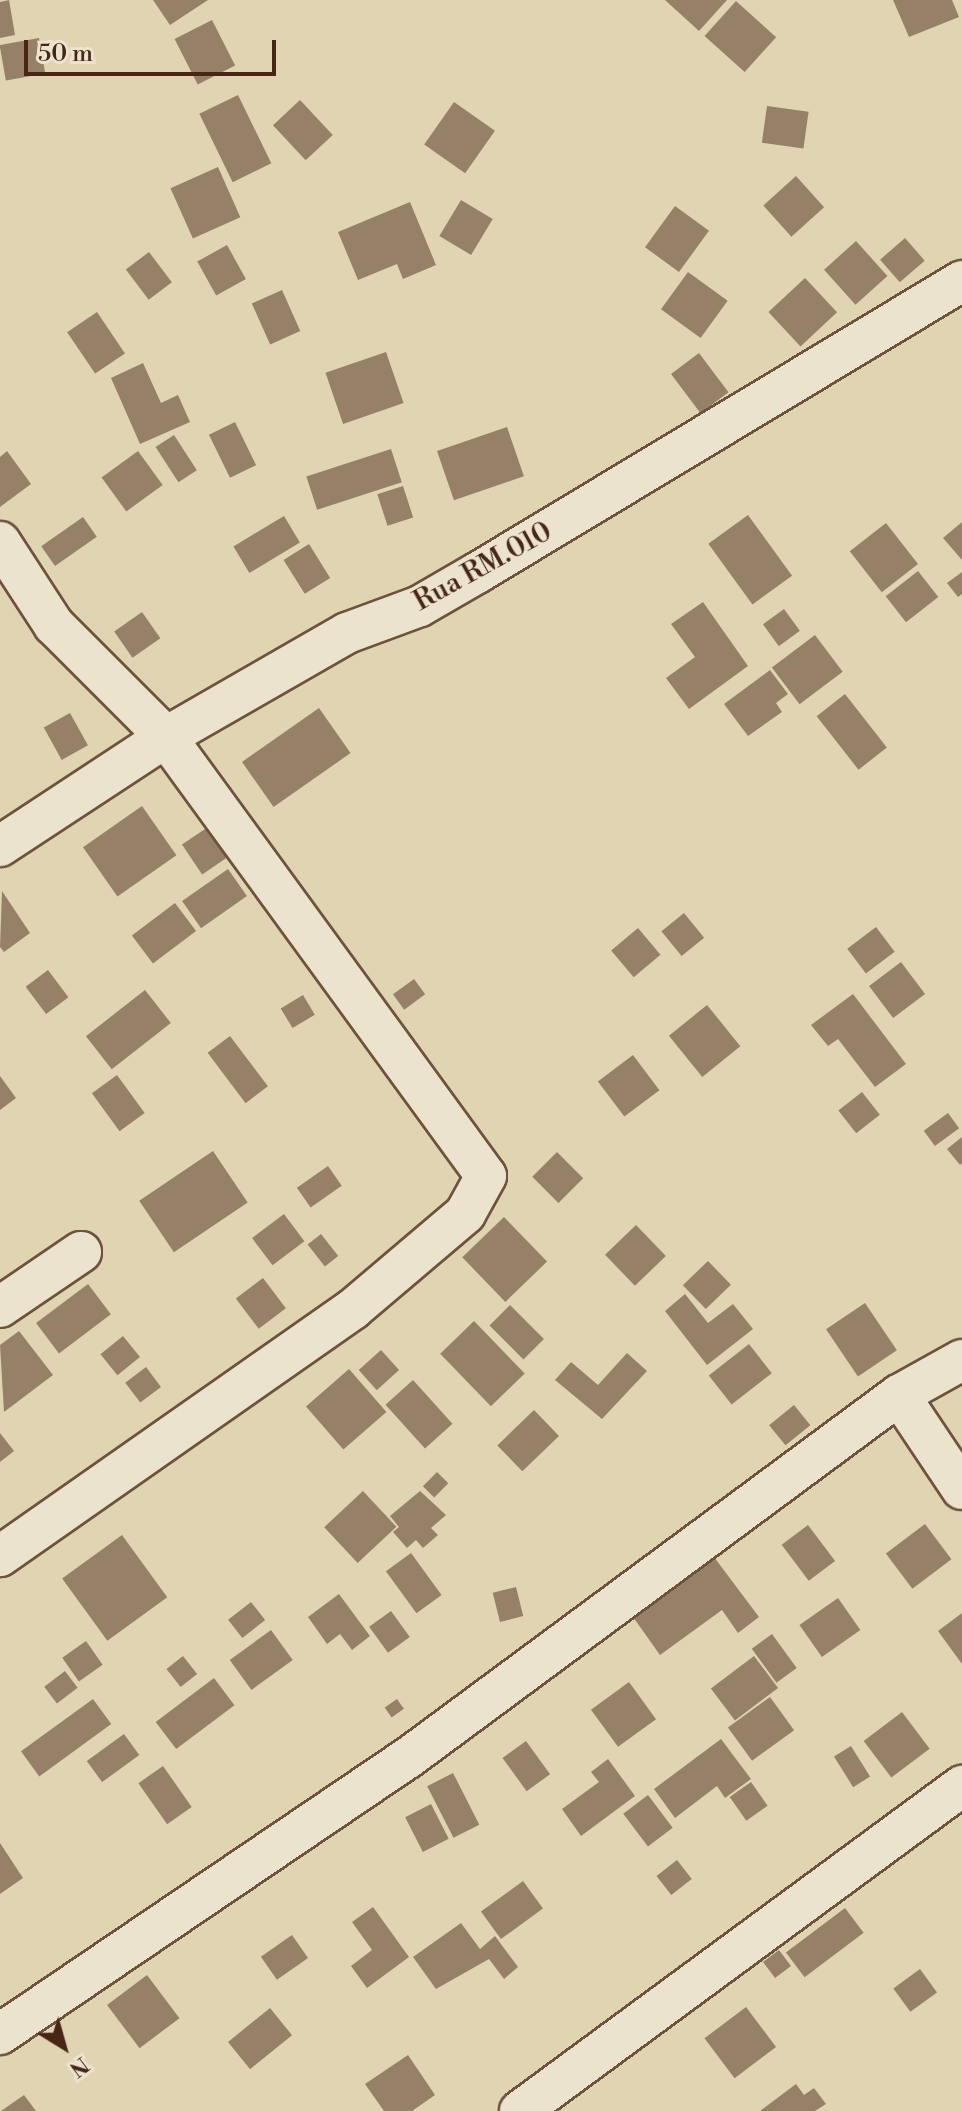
<!DOCTYPE html>
<style>
body{margin:0}
#map{position:relative;width:962px;height:2111px;overflow:hidden;background:#e1d4b3;font-family:"Libre Bodoni",serif}
div>[style]{position:absolute}
.building>*{inset:0;background:#978068;transform-origin:0 0}
.roads{filter:drop-shadow(2px 0 #6e523d) drop-shadow(-2px 0 #6e523d) drop-shadow(0 2px #6e523d) drop-shadow(0 -2px #6e523d)}
.street>*{height:40px;margin:-20px;padding:0 20px;transform-origin:20px;border-radius:20px;background:#ece3ce}
span{translate:-50% -50%;white-space:nowrap;text-align:center;line-height:1.15;-webkit-text-stroke:6px #ece3ce;paint-order:stroke}
.street-label{font-size:28px;color:#472616}
.north{position:absolute;left:24px;top:2007px;width:80px;height:80px;-webkit-text-stroke:6px #ece3ce;paint-order:stroke;rotate:143deg;font-size:22px;font-weight:700;line-height:32px;text-align:center;color:#472616}
.north::after{content:'';display:block;margin:auto;width:28px;height:36px;background:#472616;clip-path:polygon(50% 0,100% 100%,50% 72%,0 100%)}
.scale{position:absolute;left:24px;top:40px;width:252px;height:36px;box-sizing:border-box;border:4px solid #472616;border-top:0;padding-left:10px;font-size:24px;line-height:28px;white-space:nowrap;color:#472616;-webkit-text-stroke:6px #ece3ce;paint-order:stroke}
</style>
<div id="map">
<div class="building">
<div style="clip-path:polygon(9px 0,15px 35px,0 38px,0 2px)"></div>
<div style="clip-path:polygon(153px 0,208px 0,170px 25px)"></div>
<div style="clip-path:polygon(665px 0,727px 0,699px 31px)"></div>
<div style="clip-path:polygon(893px 0,952px 0,959px 17px,909px 37px)"></div>
<div style="left:736px;top:1px;width:54px;height:47px;rotate:42deg"></div>
<div style="left:212px;top:20px;width:51px;height:42px;rotate:63deg"></div>
<div style="left:39px;top:38px;width:36px;height:40px;rotate:80deg"></div>
<div style="left:238px;top:95px;width:76px;height:43px;rotate:64deg"></div>
<div style="left:300px;top:100px;width:48px;height:37px;rotate:47deg"></div>
<div style="left:454px;top:102px;width:50px;height:52px;rotate:35deg"></div>
<div style="left:767px;top:106px;width:42px;height:37px;rotate:8deg"></div>
<div style="left:218px;top:167px;width:55px;height:52px;rotate:66deg"></div>
<div style="left:796px;top:176px;width:42px;height:44px;rotate:48deg"></div>
<div style="left:461px;top:200px;width:37px;height:42px;rotate:31deg"></div>
<div style="clip-path:polygon(410px 202px,436px 265px,403px 279px,397px 264px,358px 280px,338px 232px)"></div>
<div style="left:675px;top:206px;width:42px;height:51px;rotate:36deg"></div>
<div style="left:905px;top:238px;width:30px;height:33px;rotate:49deg"></div>
<div style="left:856px;top:241px;width:47px;height:43px;rotate:48deg"></div>
<div style="left:227px;top:245px;width:39px;height:34px;rotate:61deg"></div>
<div style="left:149px;top:252px;width:38px;height:29px;rotate:53deg"></div>
<div style="left:688px;top:272px;width:49px;height:46px;rotate:36deg"></div>
<div style="left:805px;top:278px;width:47px;height:50px;rotate:47deg"></div>
<div style="left:282px;top:290px;width:45px;height:33px;rotate:66deg"></div>
<div style="left:97px;top:312px;width:50px;height:36px;rotate:56deg"></div>
<div style="left:386px;top:352px;width:54px;height:64px;rotate:71deg"></div>
<div style="left:699px;top:353px;width:49px;height:35px;rotate:53deg"></div>
<div style="clip-path:polygon(143px 363px,161px 403px,178px 395px,190px 422px,140px 444px,111px 378px)"></div>
<div style="left:235px;top:422px;width:48px;height:29px;rotate:64deg"></div>
<div style="left:507px;top:427px;width:52px;height:74px;rotate:71deg"></div>
<div style="left:174px;top:435px;width:42px;height:22px;rotate:57deg"></div>
<div style="left:391px;top:449px;width:35px;height:89px;rotate:72deg"></div>
<div style="clip-path:polygon(7px 451px,31px 484px,0 507px,0 457px)"></div>
<div style="left:138px;top:451px;width:42px;height:45px;rotate:54deg"></div>
<div style="left:403px;top:486px;width:33px;height:27px;rotate:72deg"></div>
<div style="left:748px;top:515px;width:75px;height:49px;rotate:54deg"></div>
<div style="left:284px;top:516px;width:31px;height:59px;rotate:59deg"></div>
<div style="left:83px;top:517px;width:24px;height:51px;rotate:55deg"></div>
<div style="clip-path:polygon(962px 522px,962px 560px,943px 538px)"></div>
<div style="left:886px;top:523px;width:52px;height:46px;rotate:52deg"></div>
<div style="left:309px;top:544px;width:40px;height:30px;rotate:58deg"></div>
<div style="left:918px;top:571px;width:33px;height:41px;rotate:52deg"></div>
<div style="clip-path:polygon(962px 572px,962px 594px,958px 597px,947px 583px)"></div>
<div style="clip-path:polygon(703px 602px,748px 666px,689px 709px,666px 678px,695px 657px,671px 624px)"></div>
<div style="left:784px;top:609px;width:27px;height:26px;rotate:54deg"></div>
<div style="left:142px;top:612px;width:32px;height:34px;rotate:55deg"></div>
<div style="left:815px;top:635px;width:46px;height:54px;rotate:53deg"></div>
<div style="clip-path:polygon(770px 670px,788px 694px,776px 703px,782px 712px,748px 736px,724px 704px)"></div>
<div style="left:845px;top:694px;width:68px;height:36px;rotate:52deg"></div>
<div style="left:319px;top:708px;width:55px;height:94px;rotate:55deg"></div>
<div style="left:70px;top:713px;width:37px;height:30px;rotate:61deg"></div>
<div style="left:142px;top:806px;width:60px;height:72px;rotate:55deg"></div>
<div style="left:211px;top:825px;width:36px;height:35px;rotate:56deg"></div>
<div style="left:228px;top:869px;width:33px;height:56px;rotate:55deg"></div>
<div style="clip-path:polygon(2px 891px,30px 933px,4px 952px,0 947px)"></div>
<div style="left:175px;top:903px;width:35px;height:54px;rotate:53deg"></div>
<div style="left:684px;top:913px;width:32px;height:29px;rotate:51deg"></div>
<div style="left:876px;top:927px;width:31px;height:36px;rotate:53deg"></div>
<div style="left:638px;top:928px;width:35px;height:35px;rotate:50deg"></div>
<div style="left:901px;top:962px;width:40px;height:40px;rotate:53deg"></div>
<div style="left:48px;top:970px;width:34px;height:28px;rotate:53deg"></div>
<div style="left:414px;top:979px;width:19px;height:26px;rotate:54deg"></div>
<div style="left:145px;top:990px;width:42px;height:75px;rotate:52deg"></div>
<div style="clip-path:polygon(853px 994px,906px 1064px,875px 1087px,838px 1039px,828px 1046px,811px 1025px)"></div>
<div style="left:303px;top:995px;width:23px;height:26px;rotate:59deg"></div>
<div style="left:707px;top:1005px;width:53px;height:49px;rotate:51deg"></div>
<div style="left:230px;top:1036px;width:63px;height:28px;rotate:53deg"></div>
<div style="left:633px;top:1055px;width:44px;height:44px;rotate:53deg"></div>
<div style="left:117px;top:1075px;width:47px;height:31px;rotate:54deg"></div>
<div style="clip-path:polygon(0 1076px,16px 1098px,0 1110px)"></div>
<div style="left:862px;top:1092px;width:29px;height:30px;rotate:52deg"></div>
<div style="left:948px;top:1113px;width:19px;height:30px;rotate:54deg"></div>
<div style="clip-path:polygon(962px 1137px,962px 1163px,960px 1165px,947px 1149px)"></div>
<div style="left:213px;top:1151px;width:62px;height:89px;rotate:56deg"></div>
<div style="left:557px;top:1152px;width:37px;height:35px;rotate:45deg"></div>
<div style="left:328px;top:1166px;width:24px;height:38px;rotate:55deg"></div>
<div style="left:284px;top:1214px;width:34px;height:40px;rotate:53deg"></div>
<div style="left:504px;top:1217px;width:62px;height:58px;rotate:46deg"></div>
<div style="left:636px;top:1225px;width:43px;height:43px;rotate:46deg"></div>
<div style="left:321px;top:1234px;width:28px;height:17px;rotate:52deg"></div>
<div style="left:708px;top:1261px;width:33px;height:35px;rotate:46deg"></div>
<div style="left:263px;top:1278px;width:38px;height:34px;rotate:53deg"></div>
<div style="left:88px;top:1284px;width:38px;height:65px;rotate:53deg"></div>
<div style="clip-path:polygon(685px 1294px,708px 1323px,733px 1304px,753px 1329px,707px 1365px,665px 1311px)"></div>
<div style="left:865px;top:1303px;width:57px;height:47px;rotate:56deg"></div>
<div style="left:510px;top:1305px;width:48px;height:29px;rotate:45deg"></div>
<div style="left:474px;top:1321px;width:73px;height:47px;rotate:46deg"></div>
<div style="clip-path:polygon(19px 1331px,53px 1375px,4px 1412px,0 1345px)"></div>
<div style="left:123px;top:1336px;width:27px;height:29px;rotate:51deg"></div>
<div style="left:749px;top:1344px;width:37px;height:51px;rotate:52deg"></div>
<div style="left:381px;top:1350px;width:27px;height:30px;rotate:48deg"></div>
<div style="clip-path:polygon(627px 1353px,647px 1371px,602px 1419px,555px 1380px,571px 1362px,598px 1385px)"></div>
<div style="left:146px;top:1367px;width:25px;height:26px;rotate:53deg"></div>
<div style="left:349px;top:1369px;width:57px;height:57px;rotate:49deg"></div>
<div style="left:413px;top:1380px;width:59px;height:37px;rotate:48deg"></div>
<div style="left:794px;top:1405px;width:26px;height:32px;rotate:51deg"></div>
<div style="left:534px;top:1410px;width:36px;height:51px;rotate:46deg"></div>
<div style="clip-path:polygon(0 1433px,14px 1451px,0 1462px)"></div>
<div style="left:437px;top:1472px;width:16px;height:20px;rotate:45deg"></div>
<div style="left:363px;top:1491px;width:49px;height:53px;rotate:47deg"></div>
<div style="clip-path:polygon(420px 1491px,446px 1515px,431px 1528px,438px 1535px,423px 1548px,416px 1540px,407px 1548px,393px 1532px,399px 1527px,390px 1516px)"></div>
<div style="left:925px;top:1524px;width:44px;height:49px;rotate:53deg"></div>
<div style="left:808px;top:1525px;width:45px;height:33px;rotate:53deg"></div>
<div style="left:122px;top:1535px;width:77px;height:74px;rotate:54deg"></div>
<div style="left:411px;top:1553px;width:52px;height:31px;rotate:54deg"></div>
<div style="clip-path:polygon(714px 1557px,759px 1617px,738px 1633px,722px 1610px,660px 1655px,633px 1617px)"></div>
<div style="left:516px;top:1587px;width:30px;height:24px;rotate:76deg"></div>
<div style="clip-path:polygon(339px 1594px,370px 1636px,352px 1650px,340px 1634px,327px 1644px,308px 1617px)"></div>
<div style="left:838px;top:1598px;width:39px;height:47px;rotate:55deg"></div>
<div style="left:251px;top:1602px;width:23px;height:29px;rotate:52deg"></div>
<div style="left:391px;top:1611px;width:32px;height:27px;rotate:54deg"></div>
<div style="clip-path:polygon(962px 1613px,962px 1664px,938px 1631px)"></div>
<div style="left:271px;top:1630px;width:37px;height:51px;rotate:54deg"></div>
<div style="left:772px;top:1634px;width:42px;height:25px;rotate:54deg"></div>
<div style="left:86px;top:1641px;width:29px;height:29px;rotate:55deg"></div>
<div style="left:183px;top:1656px;width:23px;height:21px;rotate:52deg"></div>
<div style="left:754px;top:1656px;width:40px;height:54px;rotate:53deg"></div>
<div style="left:65px;top:1671px;width:21px;height:26px;rotate:53deg"></div>
<div style="left:214px;top:1678px;width:34px;height:73px;rotate:53deg"></div>
<div style="left:629px;top:1682px;width:46px;height:47px;rotate:54deg"></div>
<div style="left:770px;top:1697px;width:41px;height:52px;rotate:54deg"></div>
<div style="left:93px;top:1699px;width:31px;height:89px;rotate:54deg"></div>
<div style="left:397px;top:1699px;width:12px;height:15px;rotate:55deg"></div>
<div style="left:902px;top:1712px;width:46px;height:48px;rotate:53deg"></div>
<div style="left:124px;top:1734px;width:26px;height:46px;rotate:54deg"></div>
<div style="clip-path:polygon(721px 1739px,751px 1779px,725px 1798px,717px 1786px,675px 1818px,654px 1789px)"></div>
<div style="left:526px;top:1741px;width:41px;height:29px;rotate:54deg"></div>
<div style="left:851px;top:1746px;width:36px;height:20px;rotate:58deg"></div>
<div style="clip-path:polygon(608px 1759px,635px 1796px,581px 1836px,562px 1809px,599px 1782px,591px 1772px)"></div>
<div style="left:163px;top:1766px;width:50px;height:30px;rotate:55deg"></div>
<div style="left:453px;top:1773px;width:58px;height:29px;rotate:63deg"></div>
<div style="left:751px;top:1782px;width:29px;height:26px;rotate:55deg"></div>
<div style="left:648px;top:1795px;width:41px;height:31px;rotate:53deg"></div>
<div style="left:431px;top:1804px;width:39px;height:29px;rotate:63deg"></div>
<div style="clip-path:polygon(0 1843px,23px 1878px,0 1894px)"></div>
<div style="left:677px;top:1860px;width:24px;height:26px;rotate:52deg"></div>
<div style="left:523px;top:1881px;width:34px;height:52px;rotate:54deg"></div>
<div style="clip-path:polygon(373px 1907px,409px 1957px,367px 1988px,351px 1966px,372px 1950px,352px 1922px)"></div>
<div style="left:845px;top:1908px;width:31px;height:74px;rotate:53deg"></div>
<div style="clip-path:polygon(461px 1923px,480px 1949px,495px 1936px,518px 1967px,504px 1979px,489px 1959px,436px 1989px,413px 1957px)"></div>
<div style="left:292px;top:1935px;width:28px;height:38px;rotate:55deg"></div>
<div style="left:779px;top:1950px;width:20px;height:20px;rotate:53deg"></div>
<div style="left:920px;top:1969px;width:29px;height:33px;rotate:54deg"></div>
<div style="left:147px;top:1975px;width:54px;height:50px;rotate:53deg"></div>
<div style="left:746px;top:2007px;width:50px;height:52px;rotate:53deg"></div>
<div style="left:270px;top:2008px;width:35px;height:54px;rotate:51deg"></div>
<div style="clip-path:polygon(408px 2055px,435px 2095px,412px 2111px,384px 2111px,365px 2084px)"></div>
<div style="clip-path:polygon(796px 2084px,804px 2095px,814px 2088px,826px 2104px,815px 2111px,760px 2111px)"></div>
<div style="clip-path:polygon(24px 2095px,36px 2111px,1px 2111px)"></div>
</div>
<div class="roads">
<div class="street">
<div style="left:0;top:542px;width:99px;rotate:57deg"></div>
<div style="left:54px;top:625px;width:158px;rotate:45deg"></div>
<div style="left:166px;top:737px;width:543px;rotate:53.91deg"></div>
<div style="left:486px;top:1176px;width:43px;rotate:118.9deg"></div>
<div style="left:465px;top:1214px;width:147px;rotate:139.7deg"></div>
<div style="left:353px;top:1309px;width:431px;rotate:145deg"></div>
<div style="left:0;top:846px;width:199px;rotate:-33.3deg"></div>
<div style="left:166px;top:737px;width:209px;rotate:-29.9deg"></div>
<div style="left:347px;top:633px;width:78px;rotate:-20.3deg"></div>
<div style="left:420px;top:606px;width:66px;rotate:-30.1deg"></div>
<div style="left:477px;top:573px;width:566px;rotate:-31.05deg"></div>
<div style="left:0;top:1307px;width:98px;rotate:-34.2deg"></div>
<div style="left:899px;top:1395px;width:113px;rotate:56.2deg"></div>
<div style="left:0;top:2034px;width:493px;rotate:-34.1deg"></div>
<div style="left:408px;top:1758px;width:611px;rotate:-36.48deg"></div>
<div style="left:899px;top:1395px;width:72px;rotate:-29.1deg"></div>
<div style="left:520px;top:2111px;width:549px;rotate:-36.33deg"></div>
</div>
</div>
<div class="street-label">
<span style="left:483px;top:567px;rotate:-29deg">Rua RM.010</span>
</div>
<div class="north">N</div>
<div class="scale">50 m</div>
</div>
